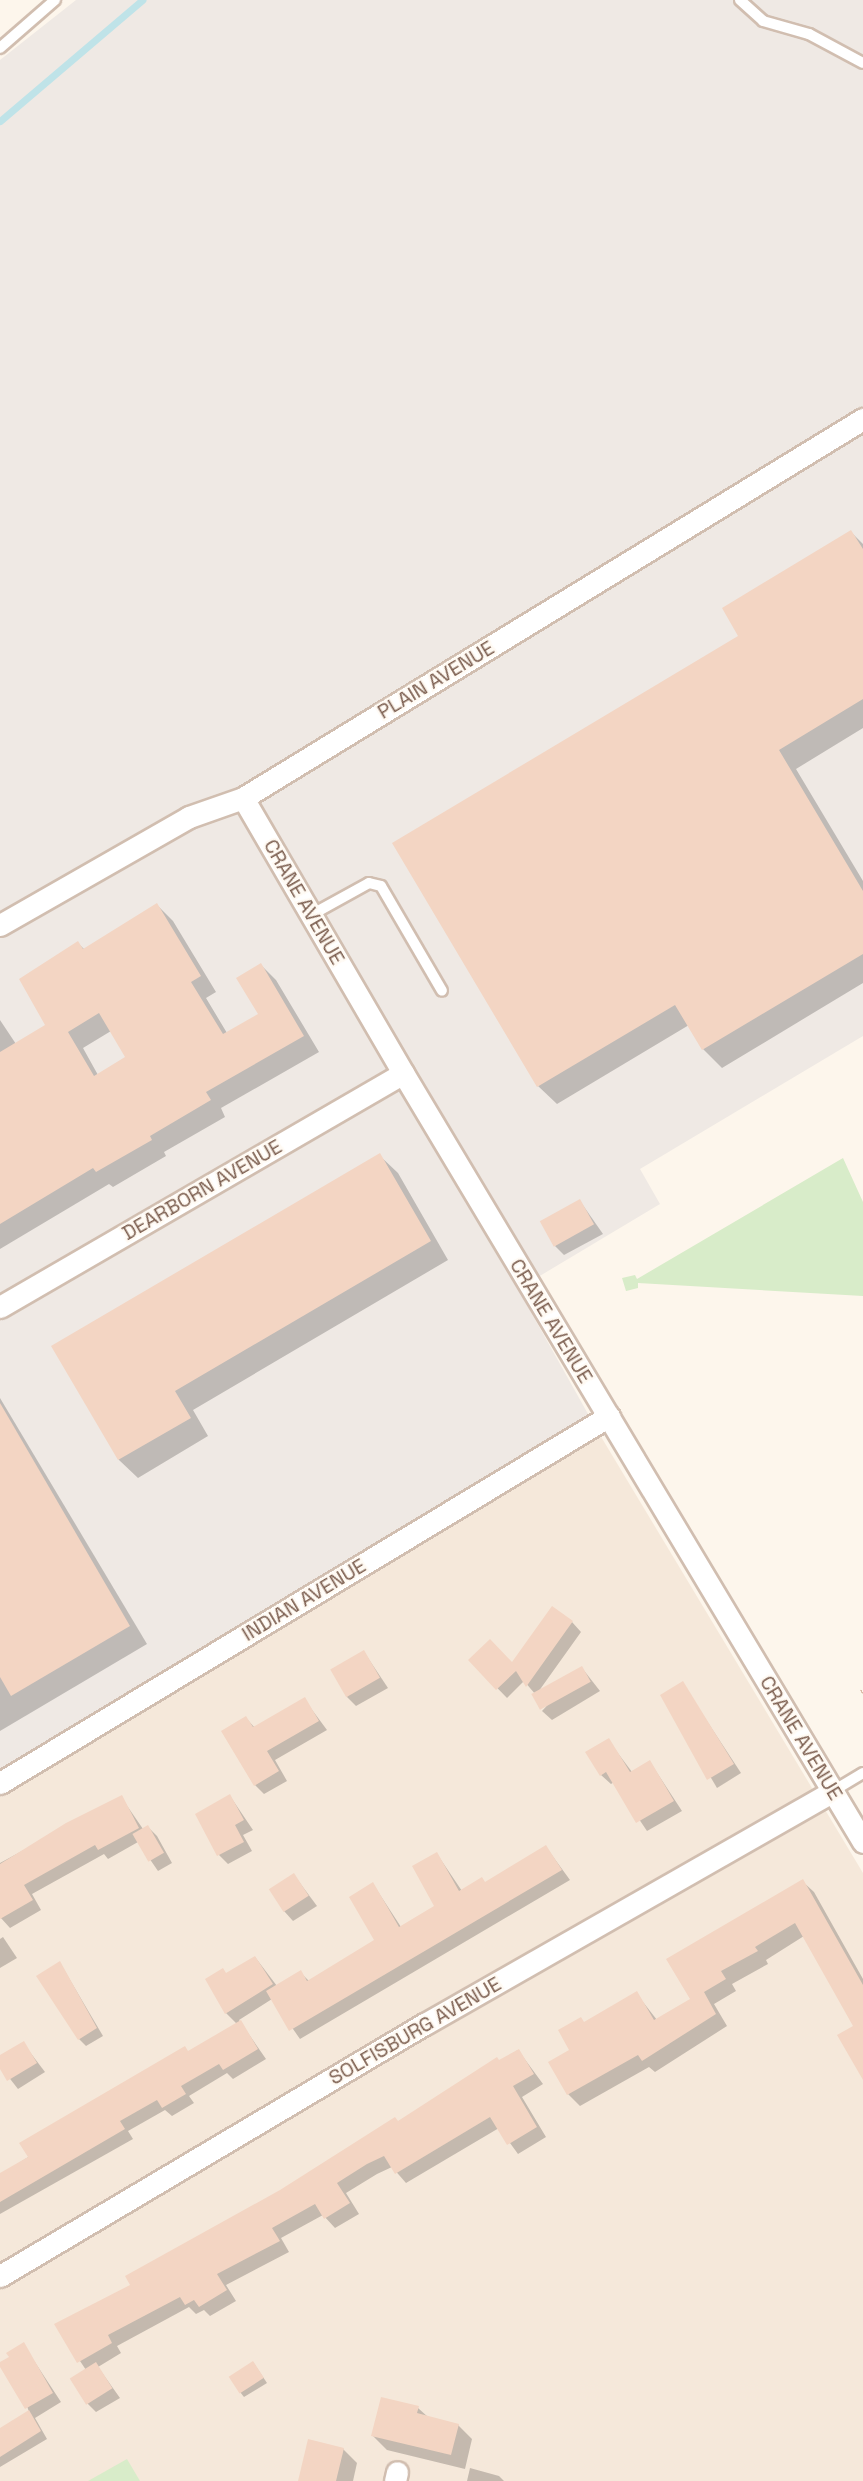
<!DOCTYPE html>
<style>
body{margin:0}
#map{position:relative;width:863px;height:2481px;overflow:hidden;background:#fdf6ec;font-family:"Space Grotesk",sans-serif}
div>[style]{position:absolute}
.residential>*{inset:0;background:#f5e8da}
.industrial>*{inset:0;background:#efe9e4}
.green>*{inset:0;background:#d8ecc9}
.shadow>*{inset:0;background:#0003}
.stream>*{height:7px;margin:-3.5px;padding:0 3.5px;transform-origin:3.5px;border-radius:3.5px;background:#bfe3e8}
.building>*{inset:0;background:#f3d5c3;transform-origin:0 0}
.path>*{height:4px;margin-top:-2px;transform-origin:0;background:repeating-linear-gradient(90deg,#d9b8a5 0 1.5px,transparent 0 6px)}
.roads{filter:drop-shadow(2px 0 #d1beb0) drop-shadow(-2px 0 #d1beb0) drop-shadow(0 2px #d1beb0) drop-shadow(0 -2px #d1beb0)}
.lane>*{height:10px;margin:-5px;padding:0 5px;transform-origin:5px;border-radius:5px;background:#fff}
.street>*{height:21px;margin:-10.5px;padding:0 10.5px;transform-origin:10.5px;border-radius:10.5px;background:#fff}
span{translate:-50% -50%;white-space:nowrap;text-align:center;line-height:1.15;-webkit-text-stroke:4.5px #fffaf3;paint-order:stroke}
.street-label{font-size:20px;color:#7a5c4d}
</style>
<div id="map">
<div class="residential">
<div style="clip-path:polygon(597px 1430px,863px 1873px,863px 2481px,0 2481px,0 1789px)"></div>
</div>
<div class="industrial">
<div style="clip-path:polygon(76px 0,863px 0,863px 1036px,640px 1169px,660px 1204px,518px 1289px,597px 1430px,0 1789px,0 60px)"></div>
</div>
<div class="green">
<div style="clip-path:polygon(843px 1158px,863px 1202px,863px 1296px,638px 1283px,638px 1288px,626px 1291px,622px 1278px,635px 1275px,637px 1279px)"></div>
<div style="clip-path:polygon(127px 2459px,140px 2481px,88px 2481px)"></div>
</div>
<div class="shadow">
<div style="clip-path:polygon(851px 532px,863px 544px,863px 728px,796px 769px,863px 881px,863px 983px,722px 1068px,703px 1049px,689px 1025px,557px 1104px,538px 1086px,740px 637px)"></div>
<div style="clip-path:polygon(evenodd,157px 905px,173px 921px,216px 992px,206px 998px,227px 1033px,260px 1015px,261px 965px,276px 980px,319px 1052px,221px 1108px,225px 1117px,164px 1152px,166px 1156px,113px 1187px,109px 1184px,0 1249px,0 1020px,16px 1044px,47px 1026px,78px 943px,85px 950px,157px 905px,111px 1031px,128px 1057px,98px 1075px,83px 1048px,111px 1031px)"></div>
<div style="clip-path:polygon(379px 1155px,398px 1173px,448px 1260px,193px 1410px,208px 1436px,138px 1478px,119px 1460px,53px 1347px)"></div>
<div style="clip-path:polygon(580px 1201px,603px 1234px,564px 1255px,555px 1246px)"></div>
<div style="clip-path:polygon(0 1398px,147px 1644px,0 1731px)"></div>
<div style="clip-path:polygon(572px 1622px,581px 1632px,536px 1695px,524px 1681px,507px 1698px,470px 1660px,513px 1664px)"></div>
<div style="clip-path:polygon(364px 1652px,388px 1688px,356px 1706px,347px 1697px)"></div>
<div style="clip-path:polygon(582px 1668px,600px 1691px,552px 1720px,542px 1711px)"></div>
<div style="clip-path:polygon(682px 1683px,741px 1773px,717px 1788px,662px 1695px)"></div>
<div style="clip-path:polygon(304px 1699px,327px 1730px,275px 1760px,287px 1781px,264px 1794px,255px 1785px,246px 1718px,255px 1728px)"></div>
<div style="clip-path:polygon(608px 1740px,632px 1772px,650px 1762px,682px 1811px,647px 1831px,614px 1782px,611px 1784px,601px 1775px)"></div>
<div style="clip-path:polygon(230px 1796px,253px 1830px,243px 1835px,252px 1851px,228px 1864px,219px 1855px)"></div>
<div style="clip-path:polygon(121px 1797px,143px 1829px,148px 1827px,157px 1836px,172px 1863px,158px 1871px,138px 1842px,108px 1859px,104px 1854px,32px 1894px,41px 1910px,10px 1928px,0 1917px,0 1863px)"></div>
<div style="clip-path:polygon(546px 1847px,570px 1880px,300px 2039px,272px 1999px,239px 2020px,266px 2059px,233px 2079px,227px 2073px,189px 2096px,194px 2103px,172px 2116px,165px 2110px,128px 2131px,133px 2139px,0 2214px,0 2175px,237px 2024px,226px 2013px,227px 1975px,255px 1957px,277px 1986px,300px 1972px,309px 1981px,376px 1941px,373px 1884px,401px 1927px,436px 1906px,437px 1854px,462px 1891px,486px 1883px)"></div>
<div style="clip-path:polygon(294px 1875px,317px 1906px,293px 1921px,284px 1911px)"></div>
<div style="clip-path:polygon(802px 1881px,814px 1892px,863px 1979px,863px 2077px,855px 2026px,804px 1936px,766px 1960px,768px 1964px,732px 1984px,736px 1991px,714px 2004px,727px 2026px,655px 2072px,649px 2067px,580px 2106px,568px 2094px,571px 2050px,585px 2023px,636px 1993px,657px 2020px,692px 2000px)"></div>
<div style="clip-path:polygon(3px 1937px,17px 1958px,0 1968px,0 1939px)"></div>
<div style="clip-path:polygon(60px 1963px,103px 2036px,86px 2046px,79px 2039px)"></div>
<div style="clip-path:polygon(23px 2043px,45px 2072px,18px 2089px,0 2066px,0 2057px)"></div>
<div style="clip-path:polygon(518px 2050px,543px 2084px,522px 2097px,546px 2137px,518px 2154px,499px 2128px,406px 2183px,392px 2167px,377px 2174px,346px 2193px,359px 2214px,335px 2228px,323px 2215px,281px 2238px,289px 2252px,226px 2285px,236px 2301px,210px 2316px,204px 2310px,196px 2314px,189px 2307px,117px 2346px,121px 2353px,98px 2367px,120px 2398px,96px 2412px,87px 2403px,86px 2370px,56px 2325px,132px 2286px,280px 2192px)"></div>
<div style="clip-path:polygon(23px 2344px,61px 2402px,35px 2418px,47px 2439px,0 2467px,0 2429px,29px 2412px,11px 2358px)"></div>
<div style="clip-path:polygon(253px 2362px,267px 2383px,244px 2397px,240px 2392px)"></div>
<div style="clip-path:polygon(418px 2408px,428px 2417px,458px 2425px,472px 2439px,465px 2469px,387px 2450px,373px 2436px)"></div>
<div style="clip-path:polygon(343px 2449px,357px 2463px,353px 2481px,300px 2481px)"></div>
<div style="clip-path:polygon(470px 2468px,499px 2476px,504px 2481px,467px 2481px)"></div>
</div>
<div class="stream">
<div style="left:0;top:121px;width:187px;rotate:-40.4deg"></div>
</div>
<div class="building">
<div style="clip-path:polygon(851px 530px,863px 549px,863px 699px,779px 750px,863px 891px,863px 954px,702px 1050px,675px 1005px,537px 1087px,392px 843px,738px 636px,722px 608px)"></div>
<div style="clip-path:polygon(evenodd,157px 903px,201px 976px,191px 982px,223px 1034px,258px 1014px,236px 978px,261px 963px,304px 1036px,206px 1092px,211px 1100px,150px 1136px,152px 1140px,96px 1172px,93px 1168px,0 1224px,0 1052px,45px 1025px,19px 979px,78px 941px,83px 949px,157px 903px,99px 1013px,125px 1057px,94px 1076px,68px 1032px,99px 1013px)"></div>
<div style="clip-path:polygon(380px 1153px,431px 1241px,175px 1391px,191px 1418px,118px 1460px,51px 1346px)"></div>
<div style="left:580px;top:1199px;width:29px;height:46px;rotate:61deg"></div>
<div style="clip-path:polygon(0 1403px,130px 1626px,11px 1696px,0 1677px)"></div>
<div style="clip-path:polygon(552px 1606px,573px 1621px,526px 1687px,516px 1671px,496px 1690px,468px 1660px,490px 1639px,512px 1662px)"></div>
<div style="left:364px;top:1650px;width:32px;height:39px;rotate:60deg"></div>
<div style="left:582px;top:1666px;width:18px;height:58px;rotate:61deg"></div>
<div style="clip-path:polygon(683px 1681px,734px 1764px,707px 1780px,660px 1695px)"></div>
<div style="clip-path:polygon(305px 1697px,319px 1721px,267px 1751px,279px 1771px,254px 1786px,221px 1731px,246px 1716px,253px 1727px)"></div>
<div style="clip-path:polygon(609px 1738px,630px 1772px,650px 1760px,674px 1801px,636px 1823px,606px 1772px,600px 1776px,585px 1752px)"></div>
<div style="clip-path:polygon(230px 1794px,244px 1820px,235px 1825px,244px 1842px,217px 1856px,195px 1814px)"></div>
<div style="clip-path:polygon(122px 1795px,139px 1828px,98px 1850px,95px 1845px,24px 1885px,33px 1900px,0 1919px,0 1864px,66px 1823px)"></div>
<div style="left:148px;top:1825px;width:32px;height:18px;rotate:60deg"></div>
<div style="clip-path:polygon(546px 1845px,562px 1870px,289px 2031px,266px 1991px,301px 1970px,307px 1981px,374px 1940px,349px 1897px,373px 1882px,399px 1927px,434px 1906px,412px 1866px,437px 1852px,459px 1891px,482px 1877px,485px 1882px)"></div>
<div style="left:294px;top:1873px;width:27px;height:30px;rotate:57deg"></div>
<div style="clip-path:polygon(803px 1879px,863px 1985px,863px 2080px,837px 2035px,853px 2026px,795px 1923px,755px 1947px,758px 1951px,721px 1971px,726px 1979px,704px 1992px,716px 2014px,642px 2061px,638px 2055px,567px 2095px,548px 2062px,569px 2050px,558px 2030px,581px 2017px,584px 2022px,637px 1991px,654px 2020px,690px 1999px,666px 1959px)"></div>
<div style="clip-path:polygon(255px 1956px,273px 1984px,225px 2014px,205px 1979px,223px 1968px,226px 1973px)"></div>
<div style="clip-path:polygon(60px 1961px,97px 2028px,78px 2040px,36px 1976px)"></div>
<div style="clip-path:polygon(241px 2020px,258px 2049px,223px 2070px,219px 2064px,181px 2086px,186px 2094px,162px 2108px,157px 2100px,120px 2121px,125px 2129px,0 2202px,0 2173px,28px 2157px,19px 2143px,185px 2046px,188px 2051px)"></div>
<div style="clip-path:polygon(24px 2041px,37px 2063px,7px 2081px,0 2069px,0 2055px)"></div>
<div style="clip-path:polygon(519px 2049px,534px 2074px,513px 2086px,537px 2127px,507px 2145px,490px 2117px,395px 2174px,384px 2156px,367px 2164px,337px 2183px,350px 2203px,324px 2219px,315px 2204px,272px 2228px,280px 2241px,217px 2274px,227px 2290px,199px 2307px,194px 2300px,185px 2305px,180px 2297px,108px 2335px,112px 2343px,77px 2363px,54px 2324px,130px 2285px,125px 2276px,280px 2190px,395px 2117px,398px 2121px,497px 2057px,499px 2060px)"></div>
<div style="clip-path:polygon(24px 2342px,53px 2393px,25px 2409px,0 2367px,0 2362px,9px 2357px,6px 2353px)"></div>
<div style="left:253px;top:2361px;width:20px;height:29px;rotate:57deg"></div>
<div style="left:96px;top:2362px;width:31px;height:31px;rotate:58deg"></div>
<div style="clip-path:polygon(381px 2397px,419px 2406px,417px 2413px,459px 2424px,451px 2455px,371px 2436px)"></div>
<div style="clip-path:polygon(29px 2410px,41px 2431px,0 2457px,0 2428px)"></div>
<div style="clip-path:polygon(308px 2439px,344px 2448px,336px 2481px,298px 2481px)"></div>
</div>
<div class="path">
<div style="left:861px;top:1692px;width:2px;rotate:-27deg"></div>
</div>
<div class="roads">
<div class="lane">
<div style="left:740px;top:0;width:31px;rotate:42deg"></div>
<div style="left:763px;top:21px;width:48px;rotate:15.8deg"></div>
<div style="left:809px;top:34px;width:61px;rotate:28.2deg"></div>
<div style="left:0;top:48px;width:73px;rotate:-41.1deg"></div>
<div style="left:311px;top:915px;width:66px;rotate:-28.9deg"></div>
<div style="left:369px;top:883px;width:12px;rotate:14deg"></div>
<div style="left:381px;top:886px;width:121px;rotate:59.8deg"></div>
<div style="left:833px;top:1791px;width:35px;rotate:-31deg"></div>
</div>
<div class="street">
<div style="left:243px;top:798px;width:318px;rotate:59.8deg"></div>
<div style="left:403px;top:1073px;width:896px;rotate:59.11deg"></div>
<div style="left:0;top:925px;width:218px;rotate:-29.7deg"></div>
<div style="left:189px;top:817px;width:57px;rotate:-19.4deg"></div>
<div style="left:243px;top:798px;width:727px;rotate:-31.44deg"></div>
<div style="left:0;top:1307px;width:466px;rotate:-30.1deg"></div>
<div style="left:0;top:1783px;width:711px;rotate:-31.07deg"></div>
<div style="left:0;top:2276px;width:494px;rotate:-30.7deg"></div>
<div style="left:425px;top:2024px;width:470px;rotate:-29.7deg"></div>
<div style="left:395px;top:2481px;width:9px;rotate:-77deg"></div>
</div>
</div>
<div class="street-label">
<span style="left:436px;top:680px;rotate:-31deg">PLAIN AVENUE</span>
<span style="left:304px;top:902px;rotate:60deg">CRANE AVENUE</span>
<span style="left:202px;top:1190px;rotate:-30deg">DEARBORN AVENUE</span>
<span style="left:551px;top:1321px;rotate:59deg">CRANE AVENUE</span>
<span style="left:304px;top:1600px;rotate:-31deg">INDIAN AVENUE</span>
<span style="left:801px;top:1738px;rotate:59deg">CRANE AVENUE</span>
<span style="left:415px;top:2031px;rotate:-30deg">SOLFISBURG AVENUE</span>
</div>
</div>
